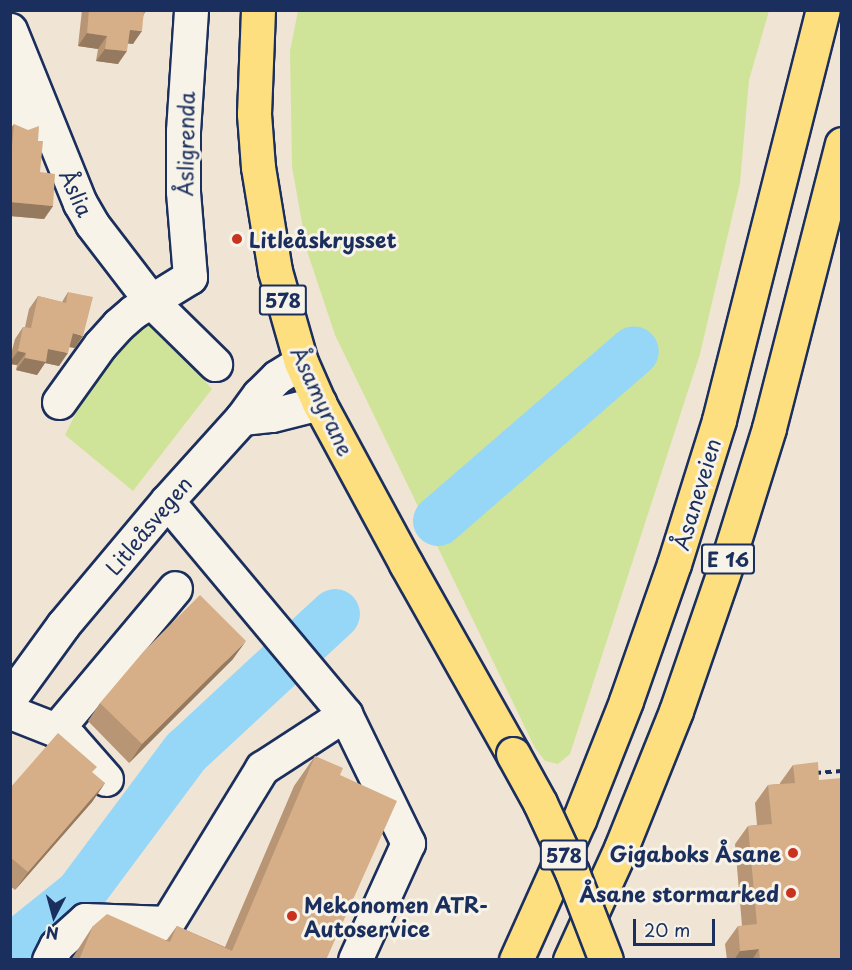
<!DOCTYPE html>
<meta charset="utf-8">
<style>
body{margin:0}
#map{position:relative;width:852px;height:970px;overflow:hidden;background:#f0e5d5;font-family:"Playpen Sans",sans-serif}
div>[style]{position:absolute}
.green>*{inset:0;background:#d0e499}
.river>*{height:50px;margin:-25px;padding:0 25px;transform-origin:25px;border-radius:25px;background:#96d7f8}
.path>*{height:4px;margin-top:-2px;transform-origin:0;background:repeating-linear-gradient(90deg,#1b2f5e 0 6px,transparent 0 10.5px)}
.roads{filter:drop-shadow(2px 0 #1b2f5e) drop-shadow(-2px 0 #1b2f5e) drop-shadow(0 2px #1b2f5e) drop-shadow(0 -2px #1b2f5e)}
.minor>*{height:33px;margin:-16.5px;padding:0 16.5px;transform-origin:16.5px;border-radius:16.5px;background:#f7f3e8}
.major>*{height:33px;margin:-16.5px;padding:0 16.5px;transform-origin:16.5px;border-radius:16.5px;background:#fedf80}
.highway>*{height:33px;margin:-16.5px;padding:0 16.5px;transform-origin:16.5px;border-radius:16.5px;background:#fedf80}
.bridges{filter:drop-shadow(2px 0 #1b2f5e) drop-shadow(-2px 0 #1b2f5e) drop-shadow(0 2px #1b2f5e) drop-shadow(0 -2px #1b2f5e)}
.major-bridge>*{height:33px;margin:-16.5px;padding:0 16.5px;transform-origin:16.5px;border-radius:16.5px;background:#fedf80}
.wall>*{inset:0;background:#b89675}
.shaded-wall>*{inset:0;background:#967a5f}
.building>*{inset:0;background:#d6af88}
.dots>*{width:16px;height:16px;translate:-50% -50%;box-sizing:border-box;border:3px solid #f7f3e8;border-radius:50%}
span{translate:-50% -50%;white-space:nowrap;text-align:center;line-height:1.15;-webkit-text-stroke:6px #f7f3e8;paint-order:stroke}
.shield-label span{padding:2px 4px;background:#f7f3e8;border:2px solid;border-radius:4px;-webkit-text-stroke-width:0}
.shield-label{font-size:20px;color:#1b2f5e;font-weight:700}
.street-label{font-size:21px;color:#1b2f5e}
.poi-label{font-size:21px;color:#1b2f5e;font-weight:700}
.left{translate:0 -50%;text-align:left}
.right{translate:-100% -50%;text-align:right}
.frame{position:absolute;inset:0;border:12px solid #1b2f5e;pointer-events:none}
.north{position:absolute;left:24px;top:886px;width:60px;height:60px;-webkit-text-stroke:4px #f7f3e8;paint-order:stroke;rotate:186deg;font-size:16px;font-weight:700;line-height:24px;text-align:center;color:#1b2f5e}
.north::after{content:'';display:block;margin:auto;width:21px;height:27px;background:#1b2f5e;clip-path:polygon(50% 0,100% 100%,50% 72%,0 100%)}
.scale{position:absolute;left:633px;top:919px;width:82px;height:27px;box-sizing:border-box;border:3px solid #1b2f5e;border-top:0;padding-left:8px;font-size:18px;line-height:21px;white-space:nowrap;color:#1b2f5e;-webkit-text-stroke:4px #f7f3e8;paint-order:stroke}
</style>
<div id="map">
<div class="green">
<div style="clip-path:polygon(298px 11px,769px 11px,749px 80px,740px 183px,700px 354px,570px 754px,558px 764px,545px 761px,535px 748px,335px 335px,307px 251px,292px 167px,290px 51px)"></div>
<div style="clip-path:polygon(146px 314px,212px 389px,133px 491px,65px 435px,106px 352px)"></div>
</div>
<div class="river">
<div style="left:438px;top:521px;width:259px;rotate:-40.9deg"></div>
<div style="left:10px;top:950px;width:90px;rotate:-38.7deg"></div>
<div style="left:80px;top:894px;width:177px;rotate:-53.3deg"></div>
<div style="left:186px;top:752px;width:203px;rotate:-42.8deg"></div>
</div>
<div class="path">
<div style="left:815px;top:773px;width:27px;rotate:-4deg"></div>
</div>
<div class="roads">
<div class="minor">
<div style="left:10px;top:30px;width:187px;rotate:68deg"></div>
<div style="left:80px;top:203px;width:24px;rotate:60deg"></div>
<div style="left:92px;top:224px;width:97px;rotate:52.5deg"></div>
<div style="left:151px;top:301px;width:90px;rotate:44.5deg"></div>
<div style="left:19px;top:124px;width:30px;rotate:-94deg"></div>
<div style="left:17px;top:94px;width:8px;rotate:-76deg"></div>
<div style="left:19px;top:86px;width:13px;rotate:-42deg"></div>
<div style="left:59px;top:402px;width:70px;rotate:-54.3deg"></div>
<div style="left:100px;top:345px;width:27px;rotate:-48deg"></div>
<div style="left:118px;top:325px;width:20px;rotate:-41deg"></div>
<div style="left:133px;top:312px;width:67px;rotate:-31.6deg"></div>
<div style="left:190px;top:277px;width:86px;rotate:-94.7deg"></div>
<div style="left:183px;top:191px;width:60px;rotate:-90deg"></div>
<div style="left:183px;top:131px;width:121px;rotate:-86.2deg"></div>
<div style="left:242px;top:418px;width:30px;rotate:-6deg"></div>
<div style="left:272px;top:415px;width:49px;rotate:-14.3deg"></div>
<div style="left:167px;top:501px;width:278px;rotate:50.1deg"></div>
<div style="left:345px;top:714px;width:144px;rotate:64deg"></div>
<div style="left:408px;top:843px;width:128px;rotate:114.4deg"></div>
<div style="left:10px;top:698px;width:90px;rotate:-54deg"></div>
<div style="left:63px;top:625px;width:162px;rotate:-50deg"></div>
<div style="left:167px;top:501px;width:112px;rotate:-47.9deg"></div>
<div style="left:242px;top:418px;width:29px;rotate:-54deg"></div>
<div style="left:259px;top:395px;width:25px;rotate:-45deg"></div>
<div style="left:277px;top:377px;width:28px;rotate:-32deg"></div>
<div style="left:10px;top:712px;width:49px;rotate:21.4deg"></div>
<div style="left:56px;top:730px;width:17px;rotate:31deg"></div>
<div style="left:71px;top:739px;width:53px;rotate:48.8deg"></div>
<div style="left:56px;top:730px;width:185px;rotate:-50deg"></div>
<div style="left:49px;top:960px;width:16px;rotate:-63deg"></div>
<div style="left:56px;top:946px;width:39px;rotate:-42deg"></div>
<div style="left:85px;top:920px;width:82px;rotate:2.1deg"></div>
<div style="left:167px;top:923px;width:182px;rotate:-58.5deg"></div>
<div style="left:262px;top:768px;width:99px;rotate:-33deg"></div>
</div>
<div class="major">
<div style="left:258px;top:10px;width:104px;rotate:92.2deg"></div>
<div style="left:254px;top:114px;width:53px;rotate:85.7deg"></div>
<div style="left:258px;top:167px;width:105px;rotate:80.7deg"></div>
<div style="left:275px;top:271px;width:95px;rotate:74.1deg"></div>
<div style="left:301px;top:362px;width:45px;rotate:66.3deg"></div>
<div style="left:319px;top:403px;width:183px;rotate:61.6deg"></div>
<div style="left:406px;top:564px;width:218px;rotate:60.6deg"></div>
</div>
<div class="highway">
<div style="left:516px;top:960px;width:154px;rotate:-65.8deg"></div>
<div style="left:579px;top:820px;width:128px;rotate:-68.4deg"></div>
<div style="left:626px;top:701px;width:145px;rotate:-70.7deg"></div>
<div style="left:674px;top:564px;width:151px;rotate:-72.6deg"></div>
<div style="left:719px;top:420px;width:423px;rotate:-75.8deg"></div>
<div style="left:570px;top:960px;width:123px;rotate:-65.5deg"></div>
<div style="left:621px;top:848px;width:148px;rotate:-68.1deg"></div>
<div style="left:676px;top:711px;width:160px;rotate:-71deg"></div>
<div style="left:728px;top:560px;width:138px;rotate:-72.7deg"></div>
<div style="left:769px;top:428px;width:293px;rotate:-75.6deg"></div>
</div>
</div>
<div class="bridges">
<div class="major-bridge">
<div style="left:513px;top:754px;width:56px;rotate:61.1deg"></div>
<div style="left:540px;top:803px;width:76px;rotate:65.1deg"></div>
<div style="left:572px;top:872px;width:94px;rotate:68.9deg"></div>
</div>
</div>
<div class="wall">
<div style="clip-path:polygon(82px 10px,147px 10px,144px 14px,133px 44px,128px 43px,118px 64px,96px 61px,98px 49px,78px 46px)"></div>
<div style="clip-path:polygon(14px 124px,40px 172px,53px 206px,44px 219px,10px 216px,10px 129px)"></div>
<div style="clip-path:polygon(68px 292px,75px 348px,69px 347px,59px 366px,45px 363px,37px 375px,16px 370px,17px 365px,10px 364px,10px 358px,15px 339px,23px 327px,25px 327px,29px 309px,38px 296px,62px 302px)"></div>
<div style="clip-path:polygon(233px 659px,129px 763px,88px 721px,100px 703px)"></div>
<div style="clip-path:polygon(315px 756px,340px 775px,326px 960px,71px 960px,93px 926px,166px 941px,177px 926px,225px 947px,294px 786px)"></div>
<div style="clip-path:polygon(793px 765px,842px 960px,727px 960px,725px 944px,738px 926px,742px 926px,735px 844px,748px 826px,757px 825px,755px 803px,768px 785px,780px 784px,780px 783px)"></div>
<div style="clip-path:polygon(105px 783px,92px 802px,15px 890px,10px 886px,10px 788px)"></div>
</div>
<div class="shaded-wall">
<div style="clip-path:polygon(130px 30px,142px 31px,133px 44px,122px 43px)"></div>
<div style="clip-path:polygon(87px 33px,107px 36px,98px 49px,78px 46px)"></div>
<div style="clip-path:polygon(105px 49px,127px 51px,118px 64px,96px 61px)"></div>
<div style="clip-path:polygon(10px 202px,53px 206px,44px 219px,10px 216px)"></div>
<div style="clip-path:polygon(73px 333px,83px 336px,75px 348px,64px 346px)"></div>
<div style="clip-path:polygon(48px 349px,68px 353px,59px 366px,45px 363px,37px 375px,16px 370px,25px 358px)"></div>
<div style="clip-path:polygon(18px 351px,26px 353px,17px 365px,10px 364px,10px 362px)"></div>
<div style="clip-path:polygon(246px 641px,233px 659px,129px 763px,142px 744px)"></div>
<div style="clip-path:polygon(105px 783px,92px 802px,15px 890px,28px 872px)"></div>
<div style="clip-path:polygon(759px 949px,752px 960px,734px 960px,740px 951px)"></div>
</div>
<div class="building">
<div style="clip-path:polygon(89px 10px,144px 10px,142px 31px,130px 30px,127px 51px,105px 49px,107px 36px,87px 33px)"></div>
<div style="clip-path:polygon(14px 124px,28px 130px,39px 126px,38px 141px,43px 141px,40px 172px,55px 174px,53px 206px,10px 202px,10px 169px)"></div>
<div style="clip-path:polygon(68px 292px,93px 297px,83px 336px,73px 333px,68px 353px,48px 349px,46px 362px,25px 358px,26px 353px,18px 351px,23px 327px,31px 328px,38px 296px,66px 303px)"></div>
<div style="clip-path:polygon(200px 595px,246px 641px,142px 744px,100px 703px,144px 651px)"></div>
<div style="clip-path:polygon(58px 733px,97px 767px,92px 772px,105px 783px,28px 872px,10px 857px,10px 788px)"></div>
<div style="clip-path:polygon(315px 756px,343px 768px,340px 775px,397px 801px,326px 960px,79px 960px,93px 926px,107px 914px,170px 942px,177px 926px,232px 951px)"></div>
<div style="clip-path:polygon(818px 762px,819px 780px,842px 778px,842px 960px,760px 960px,759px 949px,740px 951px,738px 926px,757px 924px,748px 826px,772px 824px,768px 785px,795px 783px,793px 765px)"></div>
</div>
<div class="dots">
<div style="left:237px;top:239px;background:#c8321e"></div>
<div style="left:793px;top:853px;background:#c8321e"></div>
<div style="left:791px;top:893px;background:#c8321e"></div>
<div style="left:292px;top:916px;background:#c8321e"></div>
</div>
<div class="shield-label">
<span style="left:283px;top:300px">578</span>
<span style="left:728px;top:559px">E 16</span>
<span style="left:564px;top:855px">578</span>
</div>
<div class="street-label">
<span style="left:185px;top:144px;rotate:-89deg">Åsligrenda</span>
<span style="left:77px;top:193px;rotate:65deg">Åslia</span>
<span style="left:323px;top:401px;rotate:65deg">Åsamyrane</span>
<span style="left:696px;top:494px;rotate:-73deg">Åsaneveien</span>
<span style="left:148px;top:525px;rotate:-50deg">Litleåsvegen</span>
</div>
<div class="poi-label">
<span class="left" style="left:249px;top:239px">Litleåskrysset</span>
<span class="right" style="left:781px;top:853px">Gigaboks Åsane</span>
<span class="right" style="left:779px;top:893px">Åsane stormarked</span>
<span class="left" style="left:304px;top:916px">Mekonomen ATR-<br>Autoservice</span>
</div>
<div class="frame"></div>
<div class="north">N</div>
<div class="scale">20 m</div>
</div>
